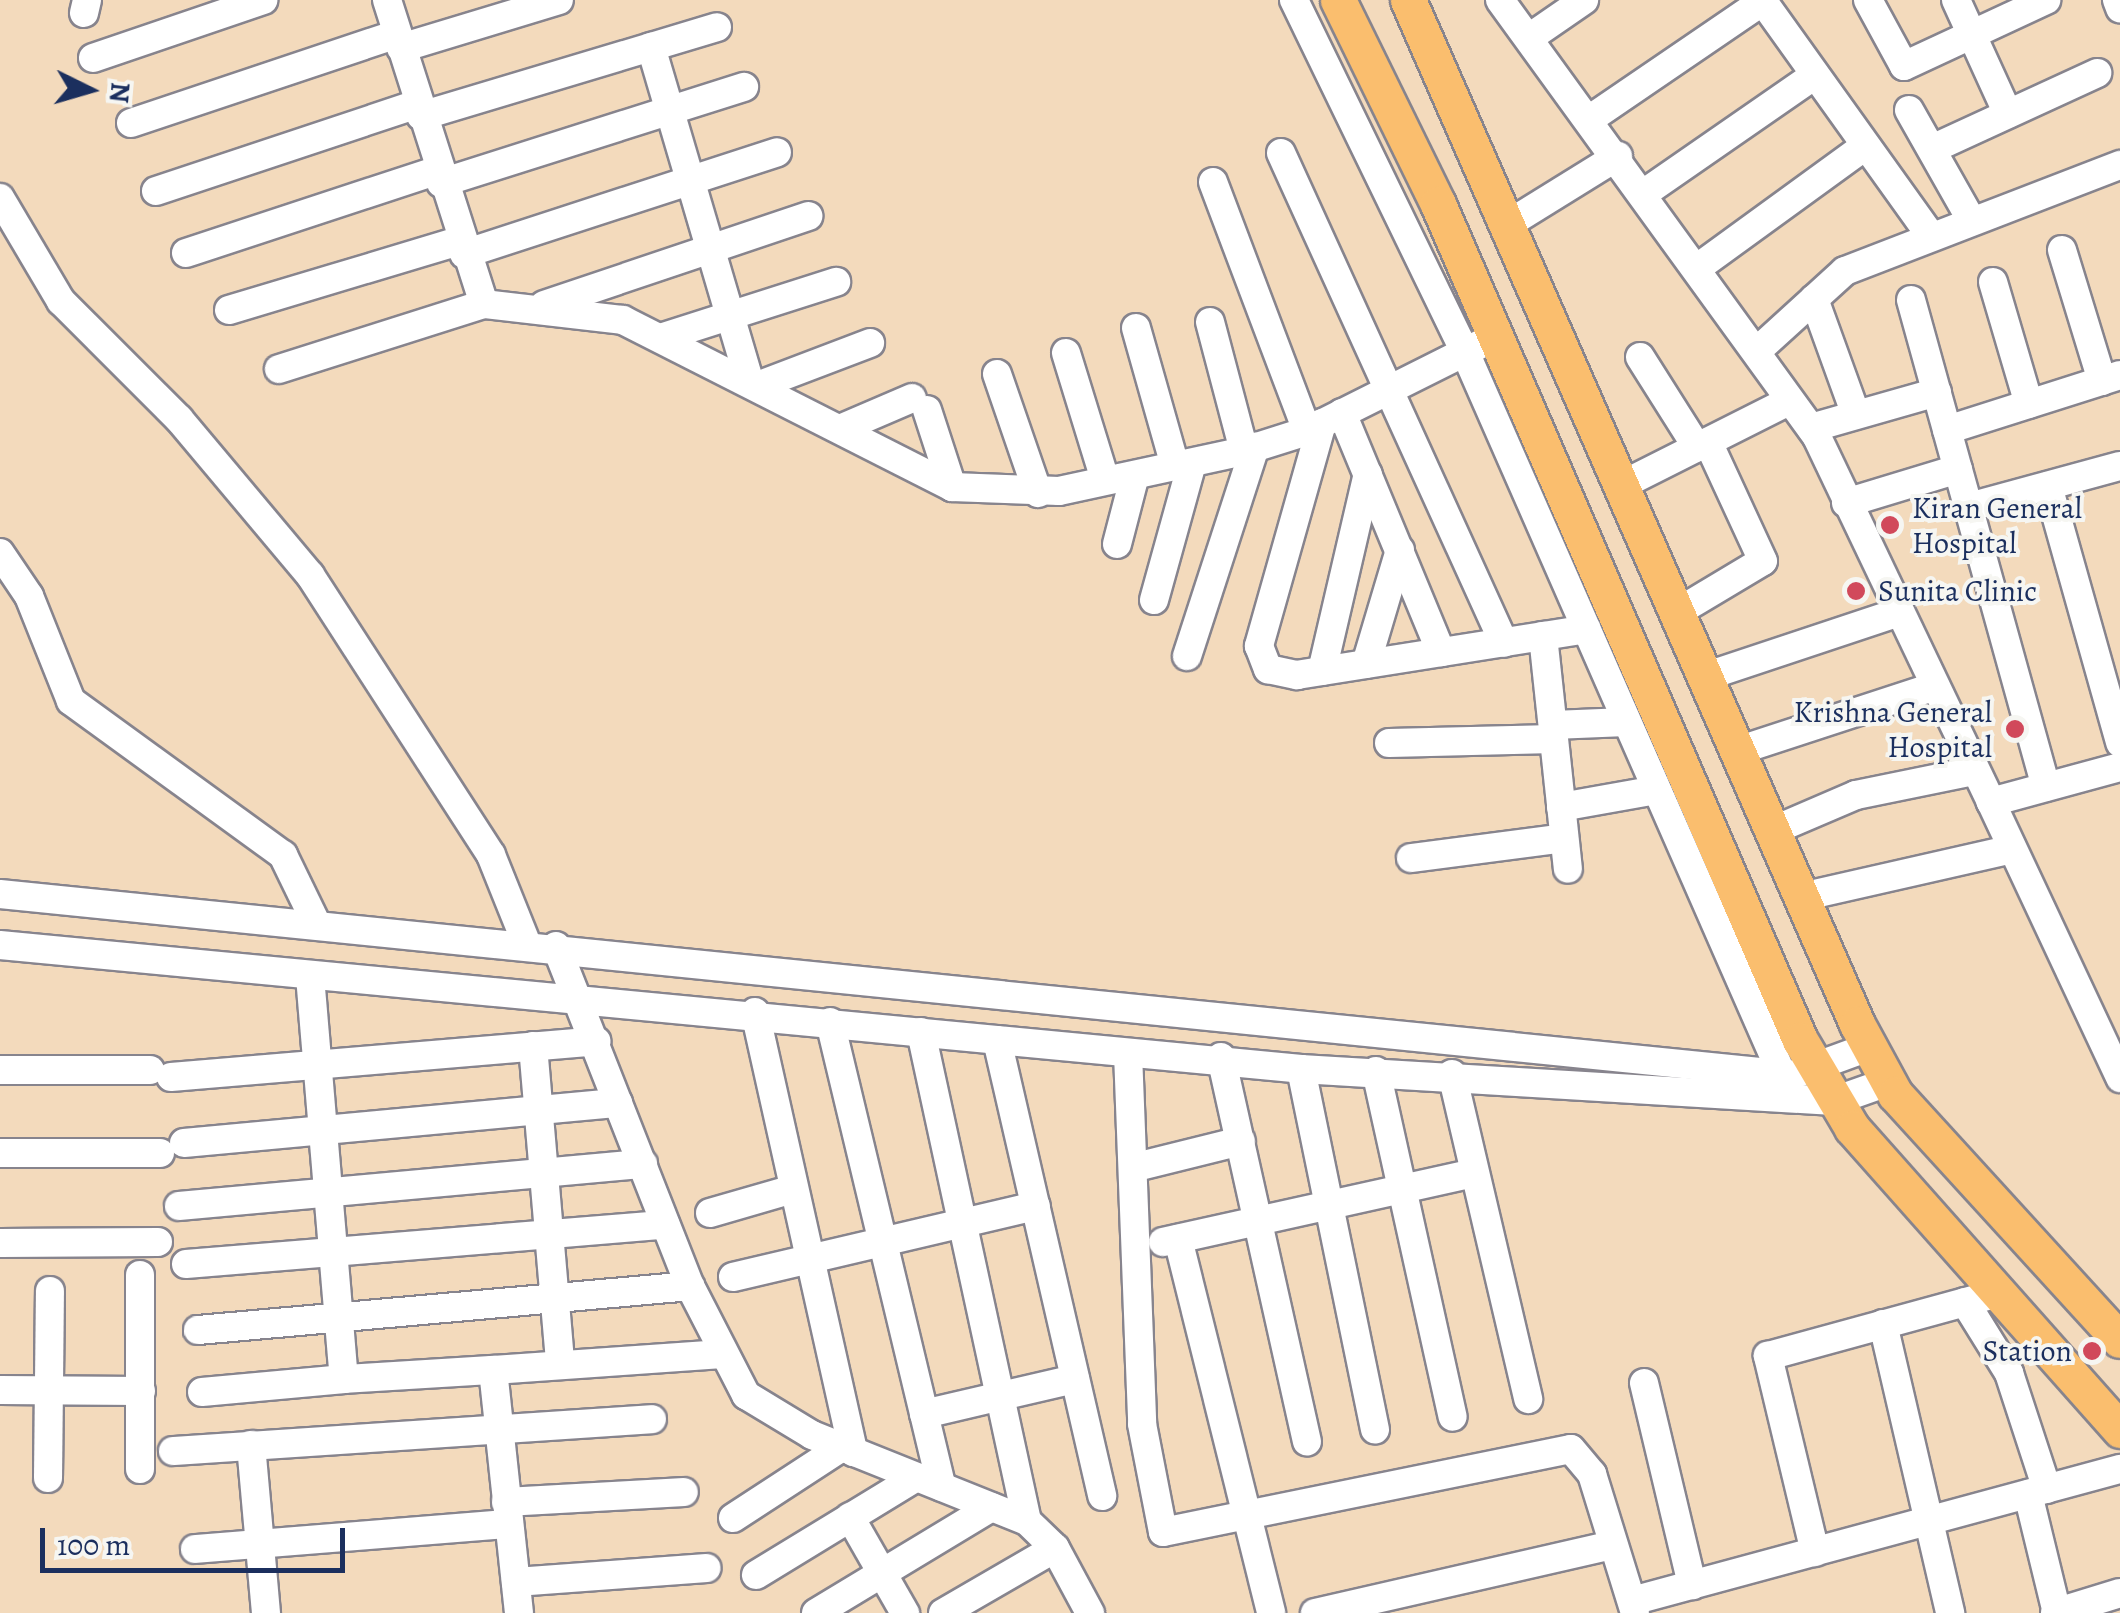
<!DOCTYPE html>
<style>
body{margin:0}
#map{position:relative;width:2120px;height:1613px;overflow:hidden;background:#f3dabc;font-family:Alegreya,serif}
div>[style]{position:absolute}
.roads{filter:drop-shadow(2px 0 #87848d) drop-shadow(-2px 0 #87848d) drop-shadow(0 2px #87848d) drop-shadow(0 -2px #87848d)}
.minor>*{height:28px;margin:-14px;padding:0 14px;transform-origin:14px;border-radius:14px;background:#fff}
.major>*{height:35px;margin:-17.5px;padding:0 17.5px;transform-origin:17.5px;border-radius:17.5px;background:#fabe6e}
.dots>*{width:28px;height:28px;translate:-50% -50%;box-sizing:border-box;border:5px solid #f6f6f2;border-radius:50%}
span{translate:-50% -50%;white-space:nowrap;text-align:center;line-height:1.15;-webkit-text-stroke:8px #f6f6f2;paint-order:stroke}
.poi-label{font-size:30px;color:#1b2f5e}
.left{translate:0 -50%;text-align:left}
.right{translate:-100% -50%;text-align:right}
.north{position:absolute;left:40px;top:40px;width:100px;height:100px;-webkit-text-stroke:8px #f6f6f2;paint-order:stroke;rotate:95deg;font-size:28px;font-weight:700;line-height:40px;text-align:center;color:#1b2f5e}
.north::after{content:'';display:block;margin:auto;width:35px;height:45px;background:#1b2f5e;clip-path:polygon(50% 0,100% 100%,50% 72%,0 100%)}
.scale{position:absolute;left:40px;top:1528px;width:305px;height:45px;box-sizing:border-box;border:5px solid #1b2f5e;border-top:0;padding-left:12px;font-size:30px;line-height:35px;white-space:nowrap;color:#1b2f5e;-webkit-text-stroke:8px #f6f6f2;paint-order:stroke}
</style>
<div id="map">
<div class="roads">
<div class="minor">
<div style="left:387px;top:0;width:319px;rotate:72.3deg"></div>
<div style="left:484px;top:304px;width:140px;rotate:6.6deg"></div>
<div style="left:623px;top:320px;width:369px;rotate:26.9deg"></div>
<div style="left:952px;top:487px;width:107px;rotate:2.1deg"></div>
<div style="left:1059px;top:491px;width:189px;rotate:-12.2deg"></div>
<div style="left:1244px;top:451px;width:66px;rotate:-17.6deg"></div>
<div style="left:1307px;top:431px;width:208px;rotate:-26.6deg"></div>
<div style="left:1294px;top:0;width:391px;rotate:64.1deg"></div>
<div style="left:1465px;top:352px;width:802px;rotate:66.31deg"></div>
<div style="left:1500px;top:0;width:540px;rotate:54.04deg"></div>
<div style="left:1817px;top:437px;width:404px;rotate:64.5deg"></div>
<div style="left:1762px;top:0;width:289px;rotate:54.4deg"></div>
<div style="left:1868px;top:0;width:75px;rotate:61.4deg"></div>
<div style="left:1904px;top:66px;width:157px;rotate:-24.9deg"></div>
<div style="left:1956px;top:0;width:125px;rotate:65.5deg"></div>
<div style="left:2117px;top:0;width:9px;rotate:69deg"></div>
<div style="left:84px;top:13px;width:13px;rotate:-77deg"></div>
<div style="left:1529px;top:38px;width:67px;rotate:-34.6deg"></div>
<div style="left:651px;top:47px;width:347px;rotate:73.6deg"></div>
<div style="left:401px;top:48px;width:165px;rotate:-16.9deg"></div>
<div style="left:93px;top:58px;width:180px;rotate:-18.8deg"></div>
<div style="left:1909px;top:110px;width:124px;rotate:60.5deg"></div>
<div style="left:421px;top:116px;width:309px;rotate:-16.7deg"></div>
<div style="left:1590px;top:119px;width:209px;rotate:-34.3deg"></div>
<div style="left:131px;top:123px;width:280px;rotate:-18.5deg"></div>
<div style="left:1932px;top:149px;width:182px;rotate:-24.7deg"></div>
<div style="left:1281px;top:153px;width:538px;rotate:65.53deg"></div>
<div style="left:1213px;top:182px;width:266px;rotate:69.3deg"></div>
<div style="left:441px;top:183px;width:318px;rotate:-17.6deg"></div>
<div style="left:156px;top:191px;width:276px;rotate:-18.4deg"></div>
<div style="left:1643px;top:194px;width:209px;rotate:-34.7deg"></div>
<div style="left:0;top:198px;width:120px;rotate:59.4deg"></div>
<div style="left:61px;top:301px;width:167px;rotate:45deg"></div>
<div style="left:179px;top:419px;width:204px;rotate:50deg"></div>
<div style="left:310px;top:575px;width:333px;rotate:57.1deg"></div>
<div style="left:491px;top:855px;width:94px;rotate:68.1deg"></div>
<div style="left:1505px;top:226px;width:133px;rotate:-31.8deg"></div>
<div style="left:2062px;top:250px;width:137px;rotate:73deg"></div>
<div style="left:186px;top:253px;width:265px;rotate:-18.2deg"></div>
<div style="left:464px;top:254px;width:329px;rotate:-18deg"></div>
<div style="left:1700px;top:266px;width:203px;rotate:-36deg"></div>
<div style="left:1993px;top:282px;width:127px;rotate:73.6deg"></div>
<div style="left:1814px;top:299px;width:123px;rotate:70.1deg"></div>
<div style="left:1911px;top:300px;width:505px;rotate:74.51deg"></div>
<div style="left:544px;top:305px;width:279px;rotate:-18.6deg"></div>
<div style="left:229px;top:310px;width:240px;rotate:-16.7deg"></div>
<div style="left:1210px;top:322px;width:133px;rotate:75.2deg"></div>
<div style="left:1136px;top:328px;width:143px;rotate:74.2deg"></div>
<div style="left:660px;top:338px;width:185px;rotate:-17.7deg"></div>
<div style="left:1757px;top:351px;width:119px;rotate:-42.3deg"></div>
<div style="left:1845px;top:271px;width:295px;rotate:-21.1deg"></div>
<div style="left:1066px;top:353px;width:133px;rotate:72.9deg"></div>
<div style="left:1640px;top:357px;width:107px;rotate:57.7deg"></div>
<div style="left:279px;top:369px;width:215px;rotate:-17.6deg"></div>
<div style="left:997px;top:374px;width:126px;rotate:71deg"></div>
<div style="left:757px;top:386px;width:121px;rotate:-20.8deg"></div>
<div style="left:927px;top:410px;width:81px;rotate:72deg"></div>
<div style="left:1342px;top:413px;width:259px;rotate:67.5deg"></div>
<div style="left:1322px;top:423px;width:232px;rotate:105.8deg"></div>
<div style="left:1259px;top:646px;width:25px;rotate:69deg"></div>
<div style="left:1268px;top:669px;width:30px;rotate:12deg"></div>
<div style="left:1297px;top:675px;width:293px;rotate:-9deg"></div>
<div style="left:842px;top:428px;width:76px;rotate:-23.2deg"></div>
<div style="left:1811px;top:428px;width:131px;rotate:-15.9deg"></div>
<div style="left:1947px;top:430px;width:182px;rotate:-17.6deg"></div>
<div style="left:1620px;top:486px;width:189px;rotate:-26.7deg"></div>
<div style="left:2048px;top:486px;width:267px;rotate:74.3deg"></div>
<div style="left:1846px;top:503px;width:117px;rotate:-16.9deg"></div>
<div style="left:1969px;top:507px;width:156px;rotate:-15.2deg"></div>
<div style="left:1117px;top:544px;width:71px;rotate:-75.4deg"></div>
<div style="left:0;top:553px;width:52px;rotate:56deg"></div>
<div style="left:29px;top:596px;width:113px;rotate:68.2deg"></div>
<div style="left:71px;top:701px;width:262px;rotate:36deg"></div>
<div style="left:283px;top:855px;width:76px;rotate:64.1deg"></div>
<div style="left:1154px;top:600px;width:142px;rotate:-74.5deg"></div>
<div style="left:1676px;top:613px;width:101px;rotate:-30.9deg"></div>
<div style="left:1763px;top:561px;width:131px;rotate:-114.8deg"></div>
<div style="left:1543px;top:636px;width:234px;rotate:83.9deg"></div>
<div style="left:1187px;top:656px;width:220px;rotate:-72deg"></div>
<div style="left:1366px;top:664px;width:119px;rotate:-73.4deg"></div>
<div style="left:1322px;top:671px;width:202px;rotate:-76.9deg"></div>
<div style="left:1704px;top:677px;width:202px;rotate:-18.4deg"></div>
<div style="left:1553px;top:725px;width:73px;rotate:-2.4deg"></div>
<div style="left:1389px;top:743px;width:165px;rotate:-1.4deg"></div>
<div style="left:1737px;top:751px;width:206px;rotate:-18.1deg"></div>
<div style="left:2120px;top:767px;width:134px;rotate:164.8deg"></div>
<div style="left:1991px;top:802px;width:305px;rotate:64.9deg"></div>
<div style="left:1561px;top:807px;width:97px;rotate:-10.1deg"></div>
<div style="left:1772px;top:831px;width:91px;rotate:-23.2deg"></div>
<div style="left:1856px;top:795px;width:120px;rotate:-11.5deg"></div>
<div style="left:1411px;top:858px;width:154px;rotate:-7.4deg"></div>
<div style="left:0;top:894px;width:1801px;rotate:5.77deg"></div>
<div style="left:1792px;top:1075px;width:82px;rotate:-20deg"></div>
<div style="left:1801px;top:897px;width:216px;rotate:-12.8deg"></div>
<div style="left:0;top:945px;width:1307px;rotate:5.44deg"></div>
<div style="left:1301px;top:1069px;width:534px;rotate:3.44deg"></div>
<div style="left:1834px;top:1101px;width:57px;rotate:-19.4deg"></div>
<div style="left:556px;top:946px;width:365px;rotate:68.5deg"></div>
<div style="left:690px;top:1286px;width:123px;rotate:62.8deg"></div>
<div style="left:746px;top:1395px;width:77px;rotate:31.2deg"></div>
<div style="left:812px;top:1435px;width:232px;rotate:21.8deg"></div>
<div style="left:1027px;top:1521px;width:39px;rotate:44deg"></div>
<div style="left:1055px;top:1548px;width:74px;rotate:61.7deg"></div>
<div style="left:310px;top:976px;width:404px;rotate:85.2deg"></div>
<div style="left:344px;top:1379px;width:149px;rotate:-3.5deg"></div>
<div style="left:755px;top:1012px;width:451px;rotate:77.4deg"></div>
<div style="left:830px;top:1022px;width:478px;rotate:76.5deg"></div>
<div style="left:921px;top:1032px;width:500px;rotate:77.77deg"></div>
<div style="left:997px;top:1040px;width:468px;rotate:77deg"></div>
<div style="left:533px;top:1046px;width:318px;rotate:85.1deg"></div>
<div style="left:1128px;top:1053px;width:371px;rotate:87.8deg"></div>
<div style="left:1142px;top:1424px;width:110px;rotate:79deg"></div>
<div style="left:1163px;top:1532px;width:416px;rotate:-11.5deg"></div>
<div style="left:1571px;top:1449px;width:33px;rotate:50deg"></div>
<div style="left:1592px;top:1474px;width:145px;rotate:72.8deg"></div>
<div style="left:1221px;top:1057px;width:394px;rotate:77.4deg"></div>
<div style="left:1301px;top:1069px;width:368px;rotate:78.4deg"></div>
<div style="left:0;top:1070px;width:150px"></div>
<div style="left:1376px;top:1071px;width:354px;rotate:77.5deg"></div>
<div style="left:1452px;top:1074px;width:334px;rotate:76.8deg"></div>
<div style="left:171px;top:1077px;width:427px;rotate:-4.8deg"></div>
<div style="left:184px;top:1143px;width:436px;rotate:-5.3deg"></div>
<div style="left:0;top:1153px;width:160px"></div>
<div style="left:1136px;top:1167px;width:108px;rotate:-13.9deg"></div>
<div style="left:179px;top:1206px;width:466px;rotate:-5.2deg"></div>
<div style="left:710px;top:1213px;width:86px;rotate:-16.1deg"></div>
<div style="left:1178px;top:1239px;width:385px;rotate:76deg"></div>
<div style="left:1163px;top:1242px;width:319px;rotate:-12.5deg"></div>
<div style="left:0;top:1243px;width:158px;rotate:-0.4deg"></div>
<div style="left:186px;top:1264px;width:481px;rotate:-4.7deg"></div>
<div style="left:733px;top:1277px;width:311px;rotate:-13.2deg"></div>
<div style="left:1965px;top:1302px;width:84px;rotate:58.2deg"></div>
<div style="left:2009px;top:1373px;width:122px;rotate:71.9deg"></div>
<div style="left:1883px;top:1324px;width:297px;rotate:76.9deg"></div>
<div style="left:198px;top:1330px;width:494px;rotate:-5.1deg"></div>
<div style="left:1644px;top:1383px;width:208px;rotate:76.6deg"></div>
<div style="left:0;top:1390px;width:141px;rotate:0.4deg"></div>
<div style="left:202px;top:1392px;width:143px;rotate:-5.2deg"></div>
<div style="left:924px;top:1414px;width:155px;rotate:-13.1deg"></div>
<div style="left:251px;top:1445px;width:169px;rotate:84.9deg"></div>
<div style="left:173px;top:1451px;width:480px;rotate:-3.8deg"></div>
<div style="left:140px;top:1469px;width:194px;rotate:-90deg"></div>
<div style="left:48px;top:1478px;width:187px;rotate:-89.4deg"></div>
<div style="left:2028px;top:1494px;width:122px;rotate:76.3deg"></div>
<div style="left:506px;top:1502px;width:178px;rotate:-3.2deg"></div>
<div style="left:850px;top:1517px;width:111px;rotate:60.2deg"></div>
<div style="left:733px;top:1518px;width:130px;rotate:-33.1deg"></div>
<div style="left:195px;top:1549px;width:314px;rotate:-4.6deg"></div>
<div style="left:1815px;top:1552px;width:202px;rotate:-103.5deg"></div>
<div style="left:1768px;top:1356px;width:238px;rotate:-15.3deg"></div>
<div style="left:756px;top:1575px;width:186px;rotate:-31.4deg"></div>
<div style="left:516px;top:1582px;width:191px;rotate:-4.2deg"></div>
<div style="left:1632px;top:1601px;width:506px;rotate:-15.14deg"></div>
<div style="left:519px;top:1613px;width:244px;rotate:-96.1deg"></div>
<div style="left:493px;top:1370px;width:230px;rotate:-4deg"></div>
<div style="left:816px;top:1613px;width:205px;rotate:-31.1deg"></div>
<div style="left:943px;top:1613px;width:129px;rotate:-30.1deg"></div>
<div style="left:1315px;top:1613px;width:305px;rotate:-12.9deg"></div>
<div style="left:2055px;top:1613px;width:68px;rotate:-17.1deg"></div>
</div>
<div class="major">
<div style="left:1338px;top:0;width:227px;rotate:63.9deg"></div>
<div style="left:1438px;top:204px;width:911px;rotate:66.59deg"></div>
<div style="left:1800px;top:1040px;width:102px;rotate:59.4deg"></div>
<div style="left:1852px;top:1128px;width:404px;rotate:48.4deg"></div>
<div style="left:1408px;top:0;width:1118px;rotate:66.32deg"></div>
<div style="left:1857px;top:1024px;width:80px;rotate:61.5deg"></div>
<div style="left:1895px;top:1094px;width:333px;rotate:47.6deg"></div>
</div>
</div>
<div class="dots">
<div style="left:1890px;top:525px;background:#d1495b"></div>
<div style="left:1856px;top:591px;background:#d1495b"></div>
<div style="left:2015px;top:729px;background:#d1495b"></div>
<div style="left:2092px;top:1351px;background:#d1495b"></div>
</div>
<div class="poi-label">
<span class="left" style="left:1912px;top:525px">Kiran General<br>Hospital</span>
<span class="left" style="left:1878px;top:591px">Sunita Clinic</span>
<span class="right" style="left:1992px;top:729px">Krishna General<br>Hospital</span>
<span class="right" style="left:2072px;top:1351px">Station</span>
</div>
<div class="north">N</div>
<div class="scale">100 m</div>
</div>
